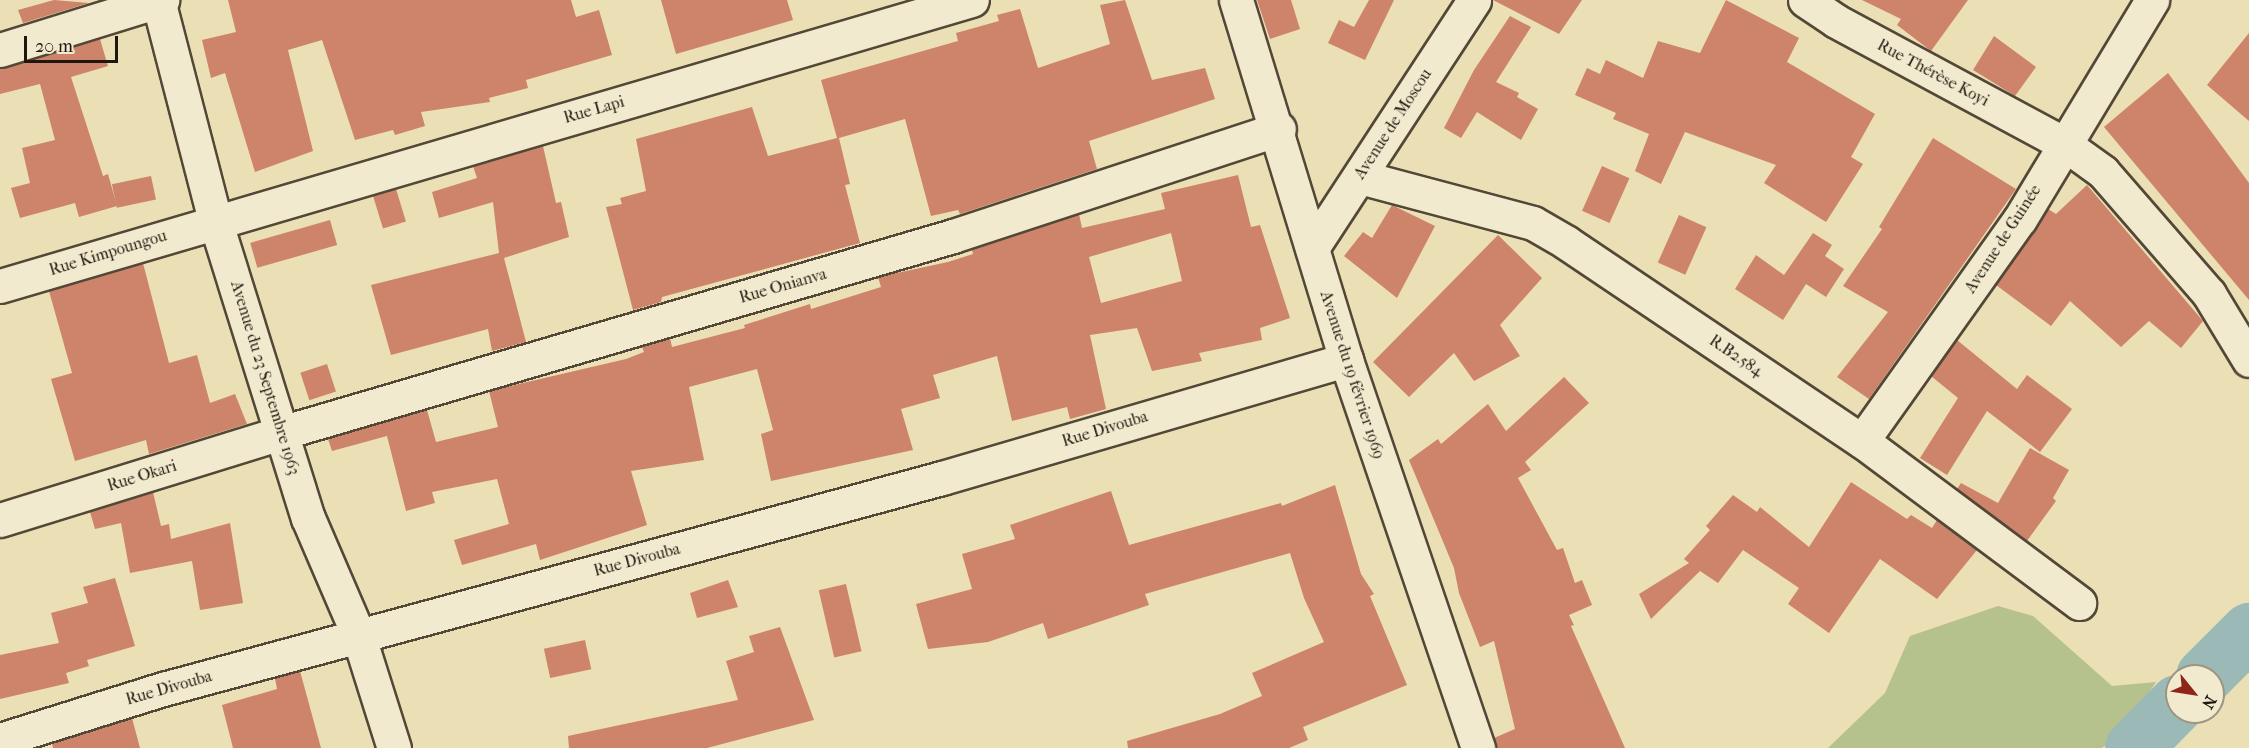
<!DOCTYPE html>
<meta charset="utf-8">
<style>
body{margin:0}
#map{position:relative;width:2249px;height:748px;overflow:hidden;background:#eadfb5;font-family:"IM FELL French Canon",serif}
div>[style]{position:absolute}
.green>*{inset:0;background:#b6c28d}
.river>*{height:57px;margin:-28.5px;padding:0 28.5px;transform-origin:28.5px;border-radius:28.5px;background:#9bbab7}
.building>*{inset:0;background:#cd846b;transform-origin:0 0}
.roads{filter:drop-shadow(2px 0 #534837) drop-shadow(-2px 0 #534837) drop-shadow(0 2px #534837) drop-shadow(0 -2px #534837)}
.minor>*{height:33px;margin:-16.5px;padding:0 16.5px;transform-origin:16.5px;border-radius:16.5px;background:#f1eacf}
span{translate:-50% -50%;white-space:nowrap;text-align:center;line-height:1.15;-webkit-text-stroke:5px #f1eacf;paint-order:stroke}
.street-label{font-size:16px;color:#21160d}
.north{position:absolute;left:2165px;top:664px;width:60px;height:60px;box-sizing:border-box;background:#f1eacf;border:2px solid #9e9581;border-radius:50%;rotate:120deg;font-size:16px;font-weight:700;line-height:24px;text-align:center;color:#21160d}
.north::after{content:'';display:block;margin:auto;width:21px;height:27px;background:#8f2418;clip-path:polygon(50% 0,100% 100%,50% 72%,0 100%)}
.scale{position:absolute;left:24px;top:36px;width:94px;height:27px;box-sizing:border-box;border:3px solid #21160d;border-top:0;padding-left:8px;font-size:18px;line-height:21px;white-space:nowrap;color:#21160d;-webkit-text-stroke:4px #f1eacf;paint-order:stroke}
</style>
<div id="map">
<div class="green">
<div style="clip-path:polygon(1998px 606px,2033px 616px,2112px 686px,2156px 682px,2122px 733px,2102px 748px,1828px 748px,1885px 693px,1910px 636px)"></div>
</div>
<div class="river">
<div style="left:2204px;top:676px;width:64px;rotate:-45deg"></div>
<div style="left:2133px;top:748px;width:63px;rotate:-45.6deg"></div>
</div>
<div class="building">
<div style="clip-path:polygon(54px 0,89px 3px,23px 23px,18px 10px)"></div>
<div style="clip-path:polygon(228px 0,571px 0,576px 17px,599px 10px,612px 55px,526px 80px,528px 88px,489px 98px,490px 102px,421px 112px,425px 126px,395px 135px,393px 130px,355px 140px,322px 40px,288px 50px,313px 151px,255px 172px,225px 73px,211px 78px,202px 40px,236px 32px)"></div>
<div style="clip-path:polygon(661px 0,787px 0,793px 20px,676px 54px)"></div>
<div style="clip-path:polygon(1125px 0,1152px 80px,1205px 68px,1215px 99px,1089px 141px,1097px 169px,960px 214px,958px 210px,931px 216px,905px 119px,839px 138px,850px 184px,845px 185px,860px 243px,662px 297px,661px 302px,633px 310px,606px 207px,622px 204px,620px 198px,646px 191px,636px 139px,752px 107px,768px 156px,837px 138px,821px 80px,958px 41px,956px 33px,999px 21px,997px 15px,1020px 9px,1038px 68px,1110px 44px,1100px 5px)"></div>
<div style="clip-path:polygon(1257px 0,1291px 0,1300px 29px,1270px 39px)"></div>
<div style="clip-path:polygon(1369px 0,1394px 0,1365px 60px,1328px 43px,1339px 20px,1354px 27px)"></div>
<div style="clip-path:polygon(1493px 0,1582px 0,1559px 34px)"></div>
<div style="clip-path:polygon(1726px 0,1799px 38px,1787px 62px,1875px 114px,1851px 157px,1863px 164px,1826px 222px,1764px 183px,1776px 165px,1685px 132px,1661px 184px,1635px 171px,1649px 134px,1613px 119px,1616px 113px,1575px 95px,1587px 68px,1600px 74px,1606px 60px,1643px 78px,1658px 41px,1700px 53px)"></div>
<div style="clip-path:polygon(1862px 0,1968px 0,1931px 51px,1897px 25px,1901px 19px)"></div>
<div style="clip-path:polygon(1510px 16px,1531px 27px,1496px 82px,1519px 93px,1517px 97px,1538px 109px,1521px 140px,1477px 112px,1461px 138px,1444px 128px,1474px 70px)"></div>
<div style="clip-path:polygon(2249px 33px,2249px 121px,2207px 85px)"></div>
<div style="clip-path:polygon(1994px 36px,2036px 67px,2015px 96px,1973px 70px)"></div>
<div style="clip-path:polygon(100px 39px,108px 66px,71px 77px,103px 176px,108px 174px,117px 206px,79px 217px,75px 203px,20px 218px,11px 188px,30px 183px,22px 148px,55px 140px,40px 84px,0 94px,0 68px)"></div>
<div style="clip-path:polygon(2168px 73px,2249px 183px,2249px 300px,2104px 127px)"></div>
<div style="clip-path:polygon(1933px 138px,2016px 189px,1869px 399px,1837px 377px,1888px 312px,1843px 286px,1882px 229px,1879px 227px)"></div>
<div style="clip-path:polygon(543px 146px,556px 203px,561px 202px,569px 237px,504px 258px,526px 342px,492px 351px,488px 329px,391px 355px,371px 285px,499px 253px,493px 202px,439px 218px,432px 192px,477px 178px,473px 166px)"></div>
<div style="left:1602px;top:166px;width:30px;height:49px;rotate:24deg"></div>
<div style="clip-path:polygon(evenodd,1238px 175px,1251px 227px,1260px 225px,1290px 318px,1260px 328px,1262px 340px,1199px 353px,1202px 361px,1152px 371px,1137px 328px,1090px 335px,1106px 409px,1070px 419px,1067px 407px,1012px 421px,997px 356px,933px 375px,940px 398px,901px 409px,913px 450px,771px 481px,761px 434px,773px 430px,757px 369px,689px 387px,704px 460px,631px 471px,647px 525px,540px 560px,536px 544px,462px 565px,454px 540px,509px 524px,497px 479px,432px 492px,435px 503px,406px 511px,387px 436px,332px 451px,328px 439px,427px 410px,436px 442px,498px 427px,489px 391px,626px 359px,644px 352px,642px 347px,670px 338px,672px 347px,745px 328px,744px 325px,810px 304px,811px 309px,881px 287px,878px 277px,948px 262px,973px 254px,972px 250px,1079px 214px,1082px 228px,1165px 209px,1161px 193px,1238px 175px,1171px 233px,1182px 281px,1101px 303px,1089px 257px,1171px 233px)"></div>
<div style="left:151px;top:176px;width:24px;height:40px;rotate:78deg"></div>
<div style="clip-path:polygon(2087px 185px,2203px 321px,2181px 348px,2149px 321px,2121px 347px,2070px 301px,2051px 326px,1996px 285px,2048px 209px,2056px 214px)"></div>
<div style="left:396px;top:189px;width:34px;height:24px;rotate:73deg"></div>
<div style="clip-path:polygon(1392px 205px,1435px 226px,1397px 298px,1344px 256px,1363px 232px,1372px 238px)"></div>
<div style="left:1679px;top:215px;width:30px;height:52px;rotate:24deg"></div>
<div style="left:330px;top:220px;width:26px;height:83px;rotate:74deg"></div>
<div style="clip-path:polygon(1813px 233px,1832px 245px,1825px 256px,1844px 269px,1826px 297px,1806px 284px,1783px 320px,1735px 289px,1756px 255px,1784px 275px)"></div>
<div style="clip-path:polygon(1498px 235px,1542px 278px,1500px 325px,1520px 356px,1474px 381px,1454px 353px,1409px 397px,1373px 362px)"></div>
<div style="clip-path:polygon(143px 263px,169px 363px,197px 355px,210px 403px,235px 394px,247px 424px,149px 454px,146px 440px,75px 461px,51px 379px,72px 373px,49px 291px)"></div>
<div style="clip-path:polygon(1957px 340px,2017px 389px,2027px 375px,2072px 409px,2040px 452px,1987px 411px,1947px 475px,1920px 458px,1958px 398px,1931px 376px)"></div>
<div style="left:327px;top:364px;width:29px;height:28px;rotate:72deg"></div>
<div style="clip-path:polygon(1564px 377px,1589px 403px,1525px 462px,1531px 470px,1518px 478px,1557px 550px,1563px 548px,1575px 583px,1582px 580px,1592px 605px,1569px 615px,1574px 625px,1571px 626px,1625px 748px,1496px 748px,1494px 738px,1515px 729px,1494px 641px,1480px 647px,1459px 593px,1454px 568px,1409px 460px,1438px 439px,1441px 444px,1488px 404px,1506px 431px)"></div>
<div style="clip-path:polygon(2030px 448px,2069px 470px,2053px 498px,2056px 501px,2027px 541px,1957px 489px,1961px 483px,1998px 503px)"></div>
<div style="clip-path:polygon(1851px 482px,1907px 519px,1911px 515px,1932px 528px,1937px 520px,1977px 550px,1937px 599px,1880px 559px,1829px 633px,1788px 604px,1799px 588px,1743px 550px,1718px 583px,1700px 571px,1651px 619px,1639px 594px,1689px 563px,1684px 559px,1710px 530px,1706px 526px,1733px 495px,1757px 512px,1760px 507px,1809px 547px)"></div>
<div style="clip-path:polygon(1335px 485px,1361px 574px,1374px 594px,1370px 596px,1407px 685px,1303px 727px,1308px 740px,1289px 748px,1128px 748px,1127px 741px,1220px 714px,1262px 696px,1252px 673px,1324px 642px,1304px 598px,1290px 553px,1145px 594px,1149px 605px,1048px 639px,1043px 623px,988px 642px,928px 649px,916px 604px,972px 589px,962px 554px,1015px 539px,1010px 525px,1111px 491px,1129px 545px,1281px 503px,1282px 506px)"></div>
<div style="clip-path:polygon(153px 492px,161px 526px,169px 524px,171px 539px,230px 523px,243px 603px,200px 610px,192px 561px,130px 573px,121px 523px,95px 529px,90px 512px)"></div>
<div style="clip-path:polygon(115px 578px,135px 646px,87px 660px,89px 666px,66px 673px,69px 683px,0 699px,0 655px,59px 643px,51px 613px,88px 603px,83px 587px)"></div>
<div style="clip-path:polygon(728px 580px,738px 607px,697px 618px,690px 593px)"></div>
<div style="left:846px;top:584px;width:69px;height:28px;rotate:77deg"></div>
<div style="clip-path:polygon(780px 627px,814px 720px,707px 748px,569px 748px,568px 736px,738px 700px,726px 661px,754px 652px,749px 636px)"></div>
<div style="left:585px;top:640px;width:30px;height:42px;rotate:78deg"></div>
<div style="clip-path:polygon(300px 671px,321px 748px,233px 748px,222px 705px,277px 689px,275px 678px)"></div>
<div style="clip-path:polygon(132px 718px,140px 748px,53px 748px,52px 743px)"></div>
</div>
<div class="roads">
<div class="minor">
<div style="left:158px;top:0;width:227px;rotate:75.5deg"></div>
<div style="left:215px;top:220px;width:312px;rotate:72.7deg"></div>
<div style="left:308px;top:518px;width:126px;rotate:66.7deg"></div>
<div style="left:358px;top:634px;width:120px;rotate:72.5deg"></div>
<div style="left:1236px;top:0;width:376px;rotate:73deg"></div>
<div style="left:1346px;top:360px;width:410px;rotate:71.2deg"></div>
<div style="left:1805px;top:0;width:37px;rotate:34deg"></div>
<div style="left:1836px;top:21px;width:258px;rotate:28.3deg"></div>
<div style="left:2063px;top:143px;width:49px;rotate:35.9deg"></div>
<div style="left:2103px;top:172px;width:162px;rotate:49deg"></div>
<div style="left:2209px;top:294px;width:77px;rotate:58.8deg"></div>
<div style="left:0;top:50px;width:170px;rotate:-17.2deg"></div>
<div style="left:1360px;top:177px;width:179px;rotate:14.9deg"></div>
<div style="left:1533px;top:223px;width:39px;rotate:30deg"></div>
<div style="left:1567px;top:243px;width:355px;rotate:33.9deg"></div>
<div style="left:1862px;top:441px;width:271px;rotate:36.7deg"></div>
<div style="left:1312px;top:248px;width:296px;rotate:-56.8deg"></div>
<div style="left:0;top:286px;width:1013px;rotate:-16.4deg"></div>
<div style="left:1862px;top:441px;width:272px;rotate:-54.6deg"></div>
<div style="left:2020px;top:219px;width:256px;rotate:-58.9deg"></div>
<div style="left:0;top:520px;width:297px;rotate:-17.2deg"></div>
<div style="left:284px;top:432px;width:697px;rotate:-16.33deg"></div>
<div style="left:953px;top:236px;width:343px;rotate:-18.2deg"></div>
<div style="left:0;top:740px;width:171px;rotate:-17.4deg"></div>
<div style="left:163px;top:689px;width:807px;rotate:-15.16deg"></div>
<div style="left:942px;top:478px;width:421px;rotate:-16.3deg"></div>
</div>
</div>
<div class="street-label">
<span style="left:1933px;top:73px;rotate:28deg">Rue Thérèse Koyi</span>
<span style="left:594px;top:110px;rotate:-16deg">Rue Lapi</span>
<span style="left:1393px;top:124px;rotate:-57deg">Avenue de Moscou</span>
<span style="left:2003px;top:239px;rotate:-57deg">Avenue de Guinée</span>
<span style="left:108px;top:253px;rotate:-17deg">Rue Kimpoungou</span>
<span style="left:783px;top:286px;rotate:-16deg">Rue Onianva</span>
<span style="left:1736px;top:356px;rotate:34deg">R.B2.584</span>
<span style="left:1352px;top:375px;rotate:72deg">Avenue du 19 février 1969</span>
<span style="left:265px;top:378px;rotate:73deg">Avenue du 23 Septembre 1963</span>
<span style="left:1105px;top:429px;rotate:-17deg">Rue Divouba</span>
<span style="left:142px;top:476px;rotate:-17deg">Rue Okari</span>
<span style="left:637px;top:560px;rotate:-15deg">Rue Divouba</span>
<span style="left:169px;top:688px;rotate:-16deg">Rue Divouba</span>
</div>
<div class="north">N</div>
<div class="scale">20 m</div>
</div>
